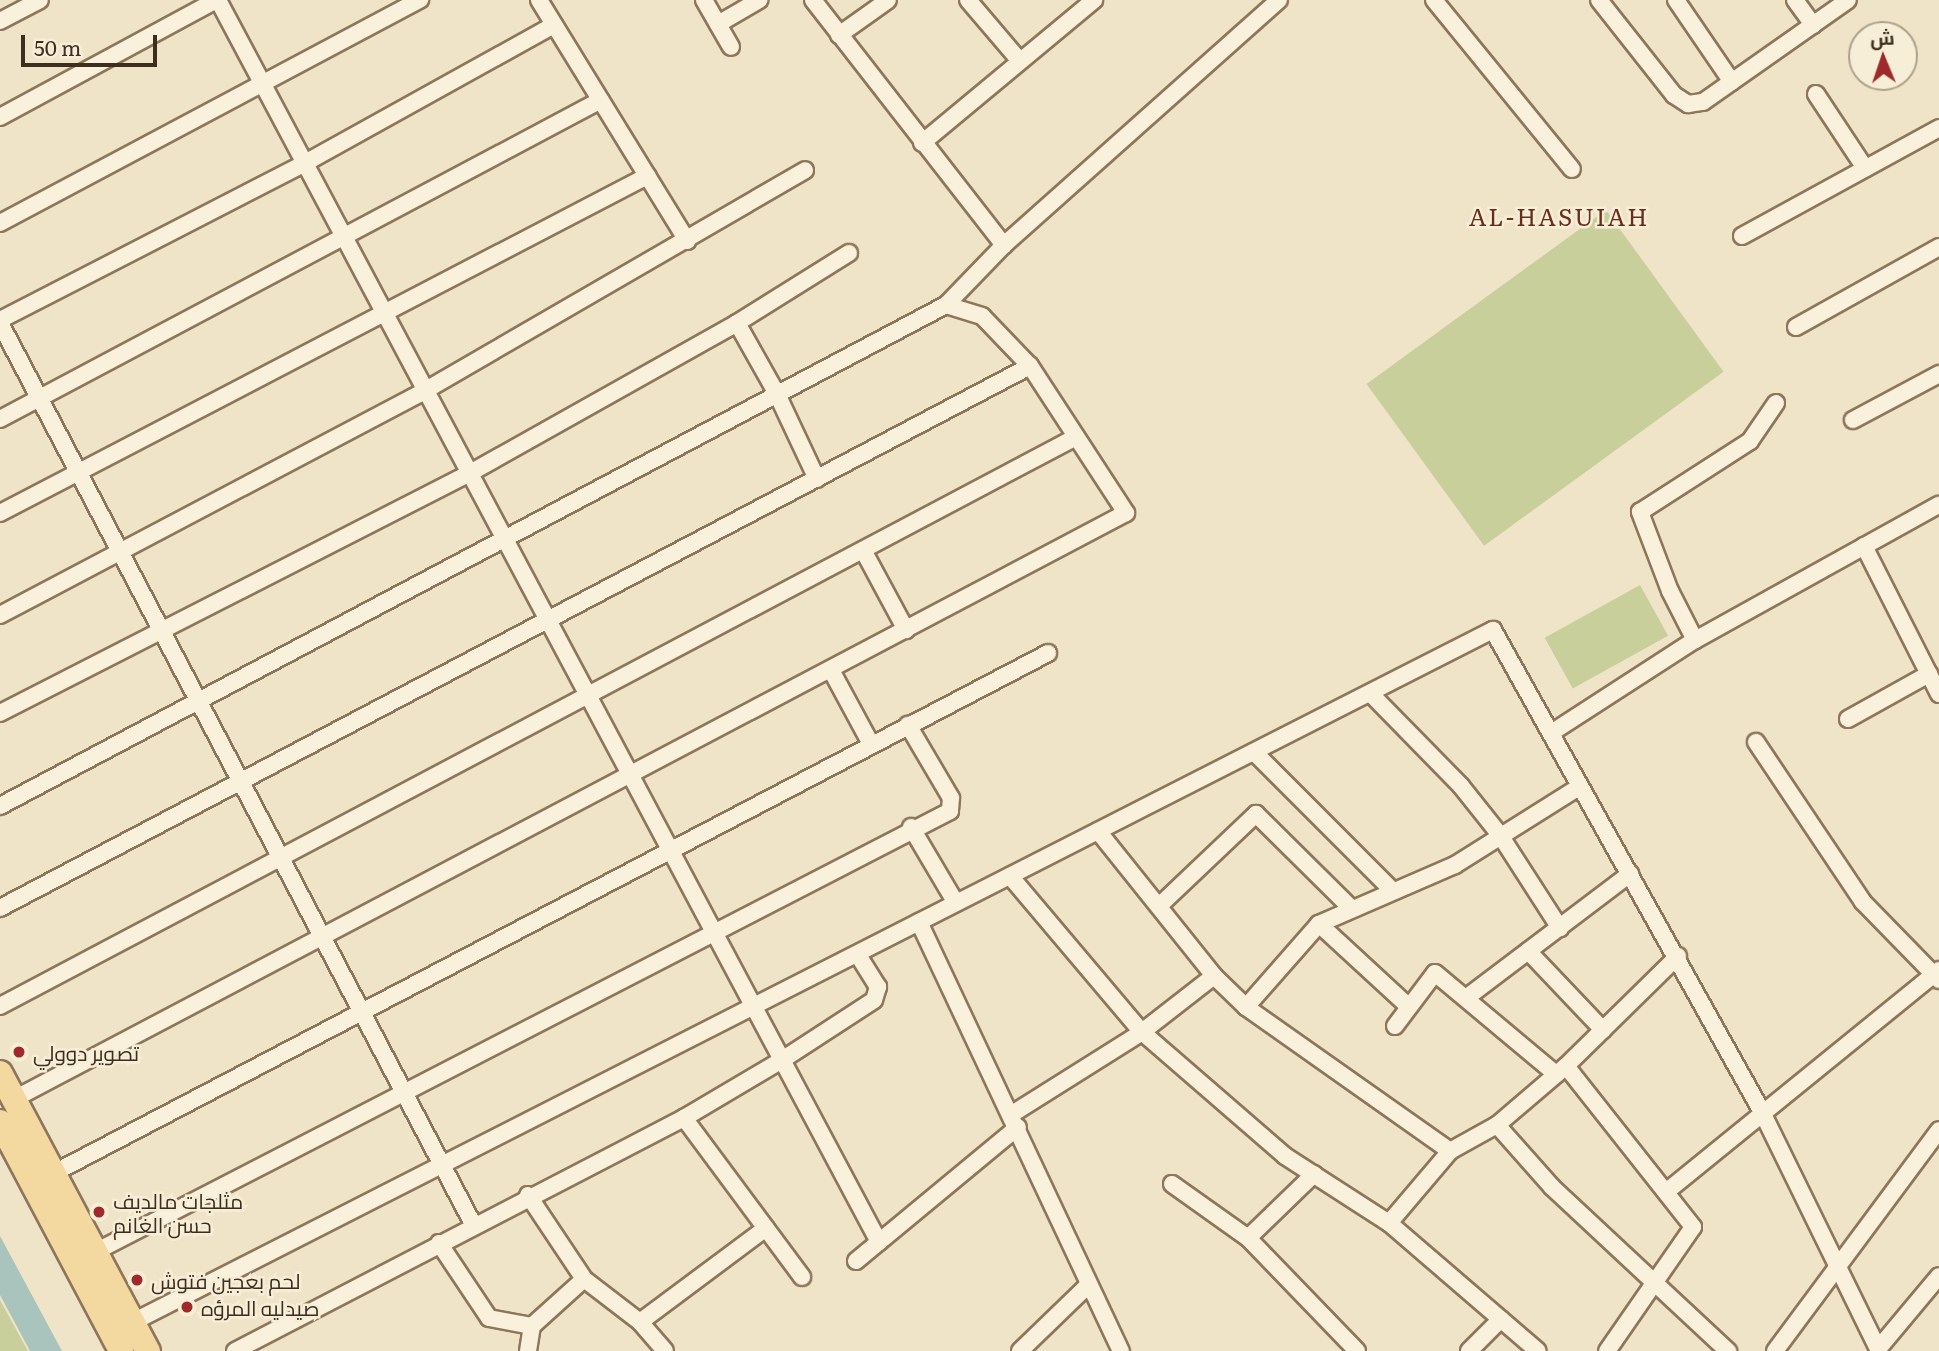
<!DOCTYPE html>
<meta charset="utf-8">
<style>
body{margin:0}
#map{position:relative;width:1939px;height:1351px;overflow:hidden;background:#f0e4c8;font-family:Literata,Cairo,serif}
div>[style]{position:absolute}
.green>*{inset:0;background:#c9cf9b;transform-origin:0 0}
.water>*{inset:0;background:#a9c4bc}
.roads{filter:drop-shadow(2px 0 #8d765c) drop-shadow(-2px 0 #8d765c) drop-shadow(0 2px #8d765c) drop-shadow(0 -2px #8d765c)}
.street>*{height:16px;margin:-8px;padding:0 8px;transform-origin:8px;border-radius:8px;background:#faf1dc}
.primary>*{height:24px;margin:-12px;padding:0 12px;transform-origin:12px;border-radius:12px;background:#f3d9a0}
.dots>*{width:19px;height:19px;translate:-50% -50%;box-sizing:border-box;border:4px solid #f7eed8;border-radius:50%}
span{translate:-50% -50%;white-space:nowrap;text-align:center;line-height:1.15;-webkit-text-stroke:5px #f7eed8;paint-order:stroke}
.poi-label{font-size:21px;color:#3d2e20}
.left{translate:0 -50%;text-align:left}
.quarter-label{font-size:24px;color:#6b2e1e;letter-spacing:2px}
.north{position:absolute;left:1848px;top:21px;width:70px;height:70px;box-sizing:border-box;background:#f7eed8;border:2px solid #ada18e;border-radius:50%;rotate:358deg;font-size:19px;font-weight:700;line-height:28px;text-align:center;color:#3d2e20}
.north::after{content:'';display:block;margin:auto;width:24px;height:32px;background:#9e2a2b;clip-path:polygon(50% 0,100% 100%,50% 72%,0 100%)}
.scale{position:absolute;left:21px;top:35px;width:136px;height:32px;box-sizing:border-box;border:4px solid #3d2e20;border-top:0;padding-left:9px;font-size:21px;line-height:24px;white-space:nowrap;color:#3d2e20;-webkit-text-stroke:5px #f7eed8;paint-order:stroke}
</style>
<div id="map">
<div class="green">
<div style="left:1606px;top:210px;width:200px;height:296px;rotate:54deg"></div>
<div style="left:1640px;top:585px;width:58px;height:109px;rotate:61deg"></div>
<div style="clip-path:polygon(0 1300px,28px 1351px,0 1351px)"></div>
</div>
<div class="water">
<div style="clip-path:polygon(0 1236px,62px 1351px,30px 1351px,0 1295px)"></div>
</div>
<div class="roads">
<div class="street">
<div style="left:218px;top:0;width:1407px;rotate:61.98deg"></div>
<div style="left:539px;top:0;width:283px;rotate:58.4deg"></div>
<div style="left:704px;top:0;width:54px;rotate:60.1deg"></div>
<div style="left:813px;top:0;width:311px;rotate:52.1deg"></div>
<div style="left:968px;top:0;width:80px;rotate:49.6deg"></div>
<div style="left:1434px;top:0;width:218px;rotate:50.8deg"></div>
<div style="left:1599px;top:0;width:121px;rotate:51.7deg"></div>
<div style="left:1674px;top:95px;width:17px;rotate:33deg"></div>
<div style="left:1688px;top:104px;width:15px;rotate:-8deg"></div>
<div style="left:1703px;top:102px;width:177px;rotate:-35.1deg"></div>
<div style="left:1676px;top:0;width:99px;rotate:55.7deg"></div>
<div style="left:1795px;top:0;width:31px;rotate:54deg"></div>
<div style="left:0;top:21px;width:45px;rotate:-27.7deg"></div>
<div style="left:718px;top:24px;width:48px;rotate:-30.3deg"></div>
<div style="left:839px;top:35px;width:60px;rotate:-35.5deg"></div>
<div style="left:1816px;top:94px;width:89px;rotate:56.5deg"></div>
<div style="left:0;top:117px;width:246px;rotate:-28.4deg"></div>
<div style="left:922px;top:143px;width:224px;rotate:-39.7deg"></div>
<div style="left:0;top:223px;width:476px;rotate:-28deg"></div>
<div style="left:1742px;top:236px;width:225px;rotate:-28.7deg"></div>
<div style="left:0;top:320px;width:343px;rotate:-27.2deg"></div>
<div style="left:305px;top:163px;width:285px;rotate:-29deg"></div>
<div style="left:0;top:323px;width:1018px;rotate:62.3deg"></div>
<div style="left:737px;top:323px;width:81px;rotate:60.6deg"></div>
<div style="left:777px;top:394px;width:94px;rotate:64.8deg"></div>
<div style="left:1796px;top:327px;width:164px;rotate:-29.2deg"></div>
<div style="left:0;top:419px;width:680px;rotate:-27.96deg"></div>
<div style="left:1853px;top:420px;width:98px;rotate:-28.1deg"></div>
<div style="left:0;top:513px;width:730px;rotate:-27.51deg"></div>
<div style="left:1864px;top:546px;width:166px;rotate:63.1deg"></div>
<div style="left:863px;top:550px;width:91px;rotate:61.7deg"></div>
<div style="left:0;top:615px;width:482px;rotate:-27.8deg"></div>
<div style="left:426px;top:390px;width:438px;rotate:-30.1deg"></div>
<div style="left:1695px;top:640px;width:55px;rotate:-117deg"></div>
<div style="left:1670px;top:591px;width:85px;rotate:-110.8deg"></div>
<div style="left:1640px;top:512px;width:131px;rotate:-32.8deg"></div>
<div style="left:1750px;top:441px;width:46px;rotate:-55.6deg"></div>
<div style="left:831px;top:670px;width:84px;rotate:61.6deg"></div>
<div style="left:1370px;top:693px;width:130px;rotate:45.6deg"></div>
<div style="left:1461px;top:786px;width:63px;rotate:51.5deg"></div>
<div style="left:1500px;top:835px;width:111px;rotate:57.2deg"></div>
<div style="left:0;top:713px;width:528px;rotate:-27.05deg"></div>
<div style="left:470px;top:473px;width:306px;rotate:-29.3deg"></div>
<div style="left:737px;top:323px;width:132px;rotate:-32deg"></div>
<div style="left:1848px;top:719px;width:93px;rotate:-29.1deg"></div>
<div style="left:1551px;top:733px;width:171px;rotate:-32.9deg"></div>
<div style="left:1695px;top:640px;width:279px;rotate:-29deg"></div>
<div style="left:1756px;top:742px;width:192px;rotate:56.2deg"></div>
<div style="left:1863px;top:902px;width:109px;rotate:45.7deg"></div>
<div style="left:1254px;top:752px;width:197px;rotate:45deg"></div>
<div style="left:0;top:806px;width:1070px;rotate:-27.91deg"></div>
<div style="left:946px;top:305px;width:83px;rotate:-46deg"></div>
<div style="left:1004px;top:245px;width:368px;rotate:-41.7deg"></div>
<div style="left:911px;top:827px;width:88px;rotate:59.4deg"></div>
<div style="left:1098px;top:831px;width:186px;rotate:51.3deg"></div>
<div style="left:1214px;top:976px;width:45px;rotate:44.1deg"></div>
<div style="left:1246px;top:1007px;width:250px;rotate:35.2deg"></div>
<div style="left:1010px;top:876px;width:204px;rotate:49.8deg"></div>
<div style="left:1142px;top:1032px;width:189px;rotate:40.9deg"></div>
<div style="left:1285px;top:1156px;width:124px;rotate:32.8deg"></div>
<div style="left:1389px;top:1223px;width:196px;rotate:40.7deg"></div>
<div style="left:1159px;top:906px;width:134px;rotate:-43.5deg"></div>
<div style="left:1256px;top:814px;width:135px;rotate:44.7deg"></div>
<div style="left:0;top:908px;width:1164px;rotate:-27.75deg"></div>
<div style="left:919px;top:922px;width:474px;rotate:64.8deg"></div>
<div style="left:1319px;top:924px;width:122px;rotate:42.7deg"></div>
<div style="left:1528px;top:951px;width:109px;rotate:46.5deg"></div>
<div style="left:1466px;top:998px;width:206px;rotate:-37.1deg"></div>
<div style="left:0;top:1006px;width:1217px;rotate:-27.87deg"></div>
<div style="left:1246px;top:1007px;width:111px;rotate:-48.7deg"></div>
<div style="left:1319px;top:924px;width:148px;rotate:-23.5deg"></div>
<div style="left:1455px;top:865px;width:146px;rotate:-32.2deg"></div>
<div style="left:1395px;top:1026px;width:66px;rotate:-53deg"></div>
<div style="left:1435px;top:973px;width:158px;rotate:39.9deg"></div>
<div style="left:1566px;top:1066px;width:205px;rotate:51.7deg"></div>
<div style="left:1693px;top:1227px;width:151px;rotate:124.7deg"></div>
<div style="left:14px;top:1099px;width:1257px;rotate:-27.79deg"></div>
<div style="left:1126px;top:513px;width:176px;rotate:-123.1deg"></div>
<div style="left:1030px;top:366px;width:69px;rotate:-133.8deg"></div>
<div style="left:982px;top:316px;width:38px;rotate:-163deg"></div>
<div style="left:1012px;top:1114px;width:154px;rotate:-32.2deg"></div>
<div style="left:1142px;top:1032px;width:91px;rotate:-37.9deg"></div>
<div style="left:684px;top:1118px;width:198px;rotate:53.4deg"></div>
<div style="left:1497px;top:1125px;width:83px;rotate:48.4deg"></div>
<div style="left:1552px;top:1187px;width:241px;rotate:43deg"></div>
<div style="left:52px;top:1174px;width:1124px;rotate:-27.61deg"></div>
<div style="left:1172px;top:1184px;width:93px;rotate:35.4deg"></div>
<div style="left:1248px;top:1238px;width:157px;rotate:46deg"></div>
<div style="left:1666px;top:1192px;width:352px;rotate:-39.1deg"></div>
<div style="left:528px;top:1195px;width:101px;rotate:56.3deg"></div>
<div style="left:584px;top:1279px;width:71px;rotate:37.5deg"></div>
<div style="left:640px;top:1322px;width:38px;rotate:49deg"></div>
<div style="left:1389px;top:1223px;width:94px;rotate:-49.7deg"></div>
<div style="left:1450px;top:1151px;width:54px;rotate:-29deg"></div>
<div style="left:1497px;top:1125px;width:91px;rotate:-40.5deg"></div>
<div style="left:1566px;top:1066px;width:157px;rotate:-44.5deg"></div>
<div style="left:1248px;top:1238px;width:92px;rotate:-44.1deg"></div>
<div style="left:439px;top:1243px;width:90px;rotate:56.3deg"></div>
<div style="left:489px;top:1318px;width:44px;rotate:10.5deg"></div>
<div style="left:95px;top:1252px;width:962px;rotate:-27.28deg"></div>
<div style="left:950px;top:811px;width:13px;rotate:-86deg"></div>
<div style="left:951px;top:798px;width:85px;rotate:-120.5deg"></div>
<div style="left:856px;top:1261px;width:210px;rotate:-39.6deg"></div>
<div style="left:133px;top:1322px;width:1526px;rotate:-26.97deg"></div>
<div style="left:1493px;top:630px;width:552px;rotate:60.83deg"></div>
<div style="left:1762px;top:1112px;width:266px;rotate:63.9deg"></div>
<div style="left:640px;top:1322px;width:157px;rotate:-36.7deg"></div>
<div style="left:1878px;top:1349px;width:95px;rotate:-50.1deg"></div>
<div style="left:235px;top:1351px;width:506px;rotate:-27.43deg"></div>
<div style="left:684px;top:1118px;width:114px;rotate:-30.6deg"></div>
<div style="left:782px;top:1060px;width:110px;rotate:-33.1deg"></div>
<div style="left:874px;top:1000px;width:14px;rotate:-73deg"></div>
<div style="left:878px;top:987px;width:39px;rotate:-122deg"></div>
<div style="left:528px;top:1351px;width:25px;rotate:-81deg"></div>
<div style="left:532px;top:1326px;width:70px;rotate:-42.1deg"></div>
<div style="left:1020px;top:1351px;width:95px;rotate:-44.1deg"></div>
<div style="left:1469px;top:1351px;width:45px;rotate:-45deg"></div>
<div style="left:1775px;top:1351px;width:275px;rotate:-53.4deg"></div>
</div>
<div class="primary">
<div style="left:0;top:1073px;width:315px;rotate:62deg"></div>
<div style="left:0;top:1122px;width:259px;rotate:62.1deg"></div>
</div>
</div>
<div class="dots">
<div style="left:19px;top:1052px;background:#9e2a2b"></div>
<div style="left:99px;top:1212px;background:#9e2a2b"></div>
<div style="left:137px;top:1280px;background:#9e2a2b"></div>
<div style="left:187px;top:1307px;background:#9e2a2b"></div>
</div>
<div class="poi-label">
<span class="left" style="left:33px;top:1052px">تصوير دوولي</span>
<span class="left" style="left:113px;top:1212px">مثلجات مالديف<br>حسن الغانم</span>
<span class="left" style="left:151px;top:1280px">لحم بعجين فتوش</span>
<span class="left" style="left:201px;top:1307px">صيدليه المرؤه</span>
</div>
<div class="quarter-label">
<span style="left:1559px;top:216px">AL-HASUIAH</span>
</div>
<div class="north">ش</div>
<div class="scale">50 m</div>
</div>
